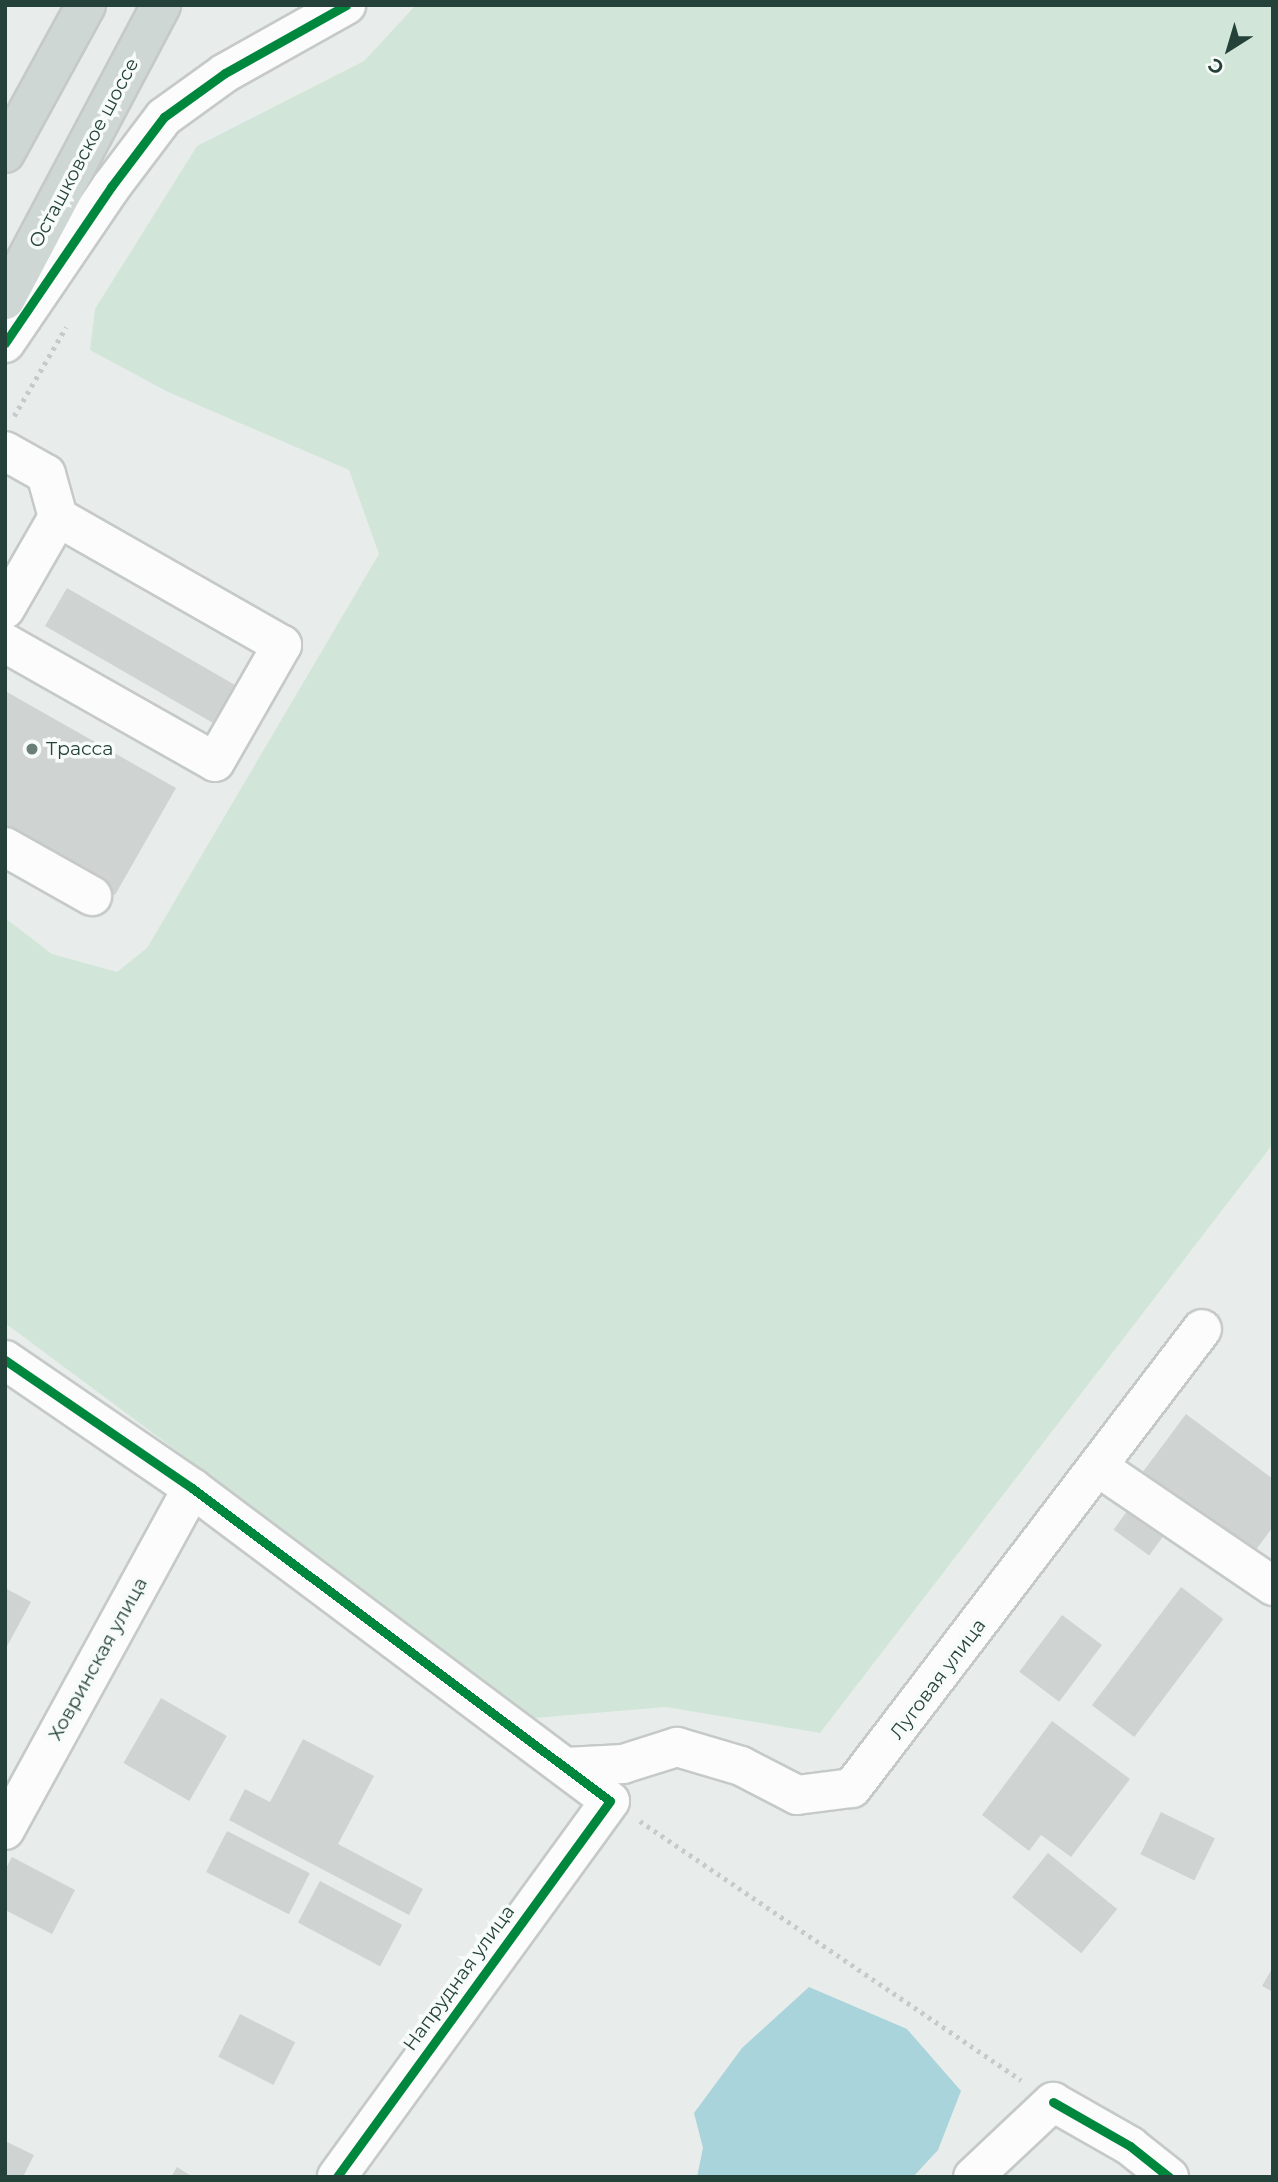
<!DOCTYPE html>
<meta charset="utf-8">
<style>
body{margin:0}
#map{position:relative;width:1278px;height:2182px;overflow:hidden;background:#e8edeb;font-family:Montserrat,sans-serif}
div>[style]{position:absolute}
.green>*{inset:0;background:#d1e6d8}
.water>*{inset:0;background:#a9d4db}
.building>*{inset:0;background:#cfd4d2;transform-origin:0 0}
.path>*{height:4.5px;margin-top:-2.25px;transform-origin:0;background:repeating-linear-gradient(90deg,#c3ccca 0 3.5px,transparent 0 8.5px)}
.roads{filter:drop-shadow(2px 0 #c5cac8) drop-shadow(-2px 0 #c5cac8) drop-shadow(0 2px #c5cac8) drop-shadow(0 -2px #c5cac8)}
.minor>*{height:38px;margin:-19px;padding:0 19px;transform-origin:19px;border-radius:19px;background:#fcfcfc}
.major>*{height:38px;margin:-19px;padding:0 19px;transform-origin:19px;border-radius:19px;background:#cfd7d5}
.cycleway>*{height:9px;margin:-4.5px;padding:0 4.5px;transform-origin:4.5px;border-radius:4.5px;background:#00873e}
.dots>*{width:19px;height:19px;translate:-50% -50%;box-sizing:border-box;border:4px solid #f7fbf9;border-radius:50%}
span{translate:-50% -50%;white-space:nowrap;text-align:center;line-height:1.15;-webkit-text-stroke:7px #f7fbf9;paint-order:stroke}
.street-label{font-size:19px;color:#24423a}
.poi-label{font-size:19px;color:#24423a}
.left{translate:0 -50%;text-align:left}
.frame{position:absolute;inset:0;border:7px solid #24423a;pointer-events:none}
.north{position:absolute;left:1194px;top:14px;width:70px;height:70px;-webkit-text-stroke:5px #f7fbf9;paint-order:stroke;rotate:217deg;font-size:19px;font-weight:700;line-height:28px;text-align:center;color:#24423a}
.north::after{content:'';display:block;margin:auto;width:24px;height:32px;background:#24423a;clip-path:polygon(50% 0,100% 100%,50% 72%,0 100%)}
</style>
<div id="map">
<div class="green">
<div style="clip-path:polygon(416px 5px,1273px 5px,1273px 1144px,820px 1733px,666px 1707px,535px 1718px,5px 1323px,5px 918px,52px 954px,117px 972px,147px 948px,379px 554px,349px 470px,168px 392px,90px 350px,95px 309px,197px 146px,364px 61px)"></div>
</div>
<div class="water">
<div style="clip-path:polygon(809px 1987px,907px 2029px,961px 2091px,938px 2150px,913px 2177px,697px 2177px,703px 2148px,694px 2113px,742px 2048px)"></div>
</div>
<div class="building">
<div style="left:67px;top:588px;width:198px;height:44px;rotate:30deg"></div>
<div style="clip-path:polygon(7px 692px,176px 788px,115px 895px,5px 832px)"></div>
<div style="clip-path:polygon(1186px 1414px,1273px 1479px,1273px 1527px,1249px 1559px,1139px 1477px)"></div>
<div style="left:1133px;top:1503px;width:44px;height:33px;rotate:36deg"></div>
<div style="left:1181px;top:1587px;width:53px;height:148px;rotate:37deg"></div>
<div style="clip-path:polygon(5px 1588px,31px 1602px,5px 1650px)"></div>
<div style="left:1062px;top:1615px;width:50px;height:71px;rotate:37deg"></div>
<div style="left:161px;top:1698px;width:76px;height:75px;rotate:30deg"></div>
<div style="clip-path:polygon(1052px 1721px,1130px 1779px,1071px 1857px,1041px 1835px,1029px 1851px,982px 1815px)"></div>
<div style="clip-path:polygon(303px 1739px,374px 1776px,338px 1844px,423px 1889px,409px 1915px,229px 1820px,245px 1789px,270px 1802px)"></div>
<div style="left:1161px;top:1812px;width:60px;height:47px;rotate:26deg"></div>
<div style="left:227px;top:1831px;width:93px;height:46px;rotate:27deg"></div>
<div style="left:1048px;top:1853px;width:89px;height:57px;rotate:39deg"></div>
<div style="clip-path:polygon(12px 1857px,75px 1890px,52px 1934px,5px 1910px,5px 1870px)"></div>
<div style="left:320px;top:1881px;width:93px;height:47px;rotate:28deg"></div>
<div style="clip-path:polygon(1273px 1967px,1273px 1992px,1262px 1986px)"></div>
<div style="left:240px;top:2014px;width:62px;height:48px;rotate:27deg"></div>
<div style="clip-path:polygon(5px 2141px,34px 2155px,23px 2177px,5px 2177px)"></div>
<div style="clip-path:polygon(177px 2167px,193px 2177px,171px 2177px)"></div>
</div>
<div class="path">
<div style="left:14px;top:416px;width:103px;rotate:-59.7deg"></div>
<div style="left:640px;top:1821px;width:461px;rotate:34.2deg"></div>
</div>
<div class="roads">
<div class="minor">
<div style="left:5px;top:343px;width:189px;rotate:-55.8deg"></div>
<div style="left:111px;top:187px;width:88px;rotate:-52.9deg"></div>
<div style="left:164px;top:117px;width:75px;rotate:-35.8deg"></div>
<div style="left:225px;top:73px;width:139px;rotate:-29.3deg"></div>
<div style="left:5px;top:451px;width:47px;rotate:29.3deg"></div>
<div style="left:46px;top:474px;width:45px;rotate:74.4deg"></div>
<div style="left:58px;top:517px;width:106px;rotate:119.9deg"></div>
<div style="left:5px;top:643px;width:241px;rotate:29.5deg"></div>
<div style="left:215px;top:762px;width:135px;rotate:-60.2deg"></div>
<div style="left:282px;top:645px;width:258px;rotate:-150.3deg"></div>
<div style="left:5px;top:847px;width:100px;rotate:29.4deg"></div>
<div style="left:5px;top:1360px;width:227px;rotate:34.4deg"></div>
<div style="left:192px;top:1488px;width:522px;rotate:36.83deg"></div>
<div style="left:610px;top:1801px;width:465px;rotate:126deg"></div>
<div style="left:1098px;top:1467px;width:212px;rotate:34.2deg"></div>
<div style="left:566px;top:1767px;width:57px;rotate:-3deg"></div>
<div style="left:623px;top:1764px;width:57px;rotate:-17.5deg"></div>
<div style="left:677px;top:1747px;width:67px;rotate:16.5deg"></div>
<div style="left:741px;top:1766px;width:63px;rotate:27.4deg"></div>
<div style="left:797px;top:1795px;width:55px;rotate:-7.3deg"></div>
<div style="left:852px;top:1788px;width:577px;rotate:-52.67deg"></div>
<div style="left:5px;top:1830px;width:390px;rotate:-61.3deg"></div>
<div style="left:973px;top:2177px;width:110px;rotate:-43.2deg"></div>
<div style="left:1053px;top:2102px;width:89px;rotate:29.7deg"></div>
<div style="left:1130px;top:2146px;width:50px;rotate:38.5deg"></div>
</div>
<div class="major">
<div style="left:5px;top:153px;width:169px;rotate:-61.3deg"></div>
<div style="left:5px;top:300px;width:334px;rotate:-62.1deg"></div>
</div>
</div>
<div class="cycleway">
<div style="left:5px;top:343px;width:189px;rotate:-55.8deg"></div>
<div style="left:111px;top:187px;width:88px;rotate:-52.9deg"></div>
<div style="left:164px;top:117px;width:75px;rotate:-35.8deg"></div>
<div style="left:225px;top:73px;width:139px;rotate:-29.3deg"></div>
<div style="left:5px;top:1360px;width:227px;rotate:34.4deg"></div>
<div style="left:192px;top:1488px;width:522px;rotate:36.83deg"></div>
<div style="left:610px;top:1801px;width:465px;rotate:126deg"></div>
<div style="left:1053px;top:2102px;width:89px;rotate:29.7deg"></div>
<div style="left:1130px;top:2146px;width:50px;rotate:38.5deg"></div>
</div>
<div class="dots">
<div style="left:32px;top:749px;background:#697e78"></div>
</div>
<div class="street-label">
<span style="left:84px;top:153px;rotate:-62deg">Осташковское шоссе</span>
<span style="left:98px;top:1659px;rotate:-61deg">Ховринская улица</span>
<span style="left:938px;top:1679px;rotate:-53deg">Луговая улица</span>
<span style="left:459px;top:1978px;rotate:-54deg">Напрудная улица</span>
</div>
<div class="poi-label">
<span class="left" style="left:46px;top:749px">Трасса</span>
</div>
<div class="frame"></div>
<div class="north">С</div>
</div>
